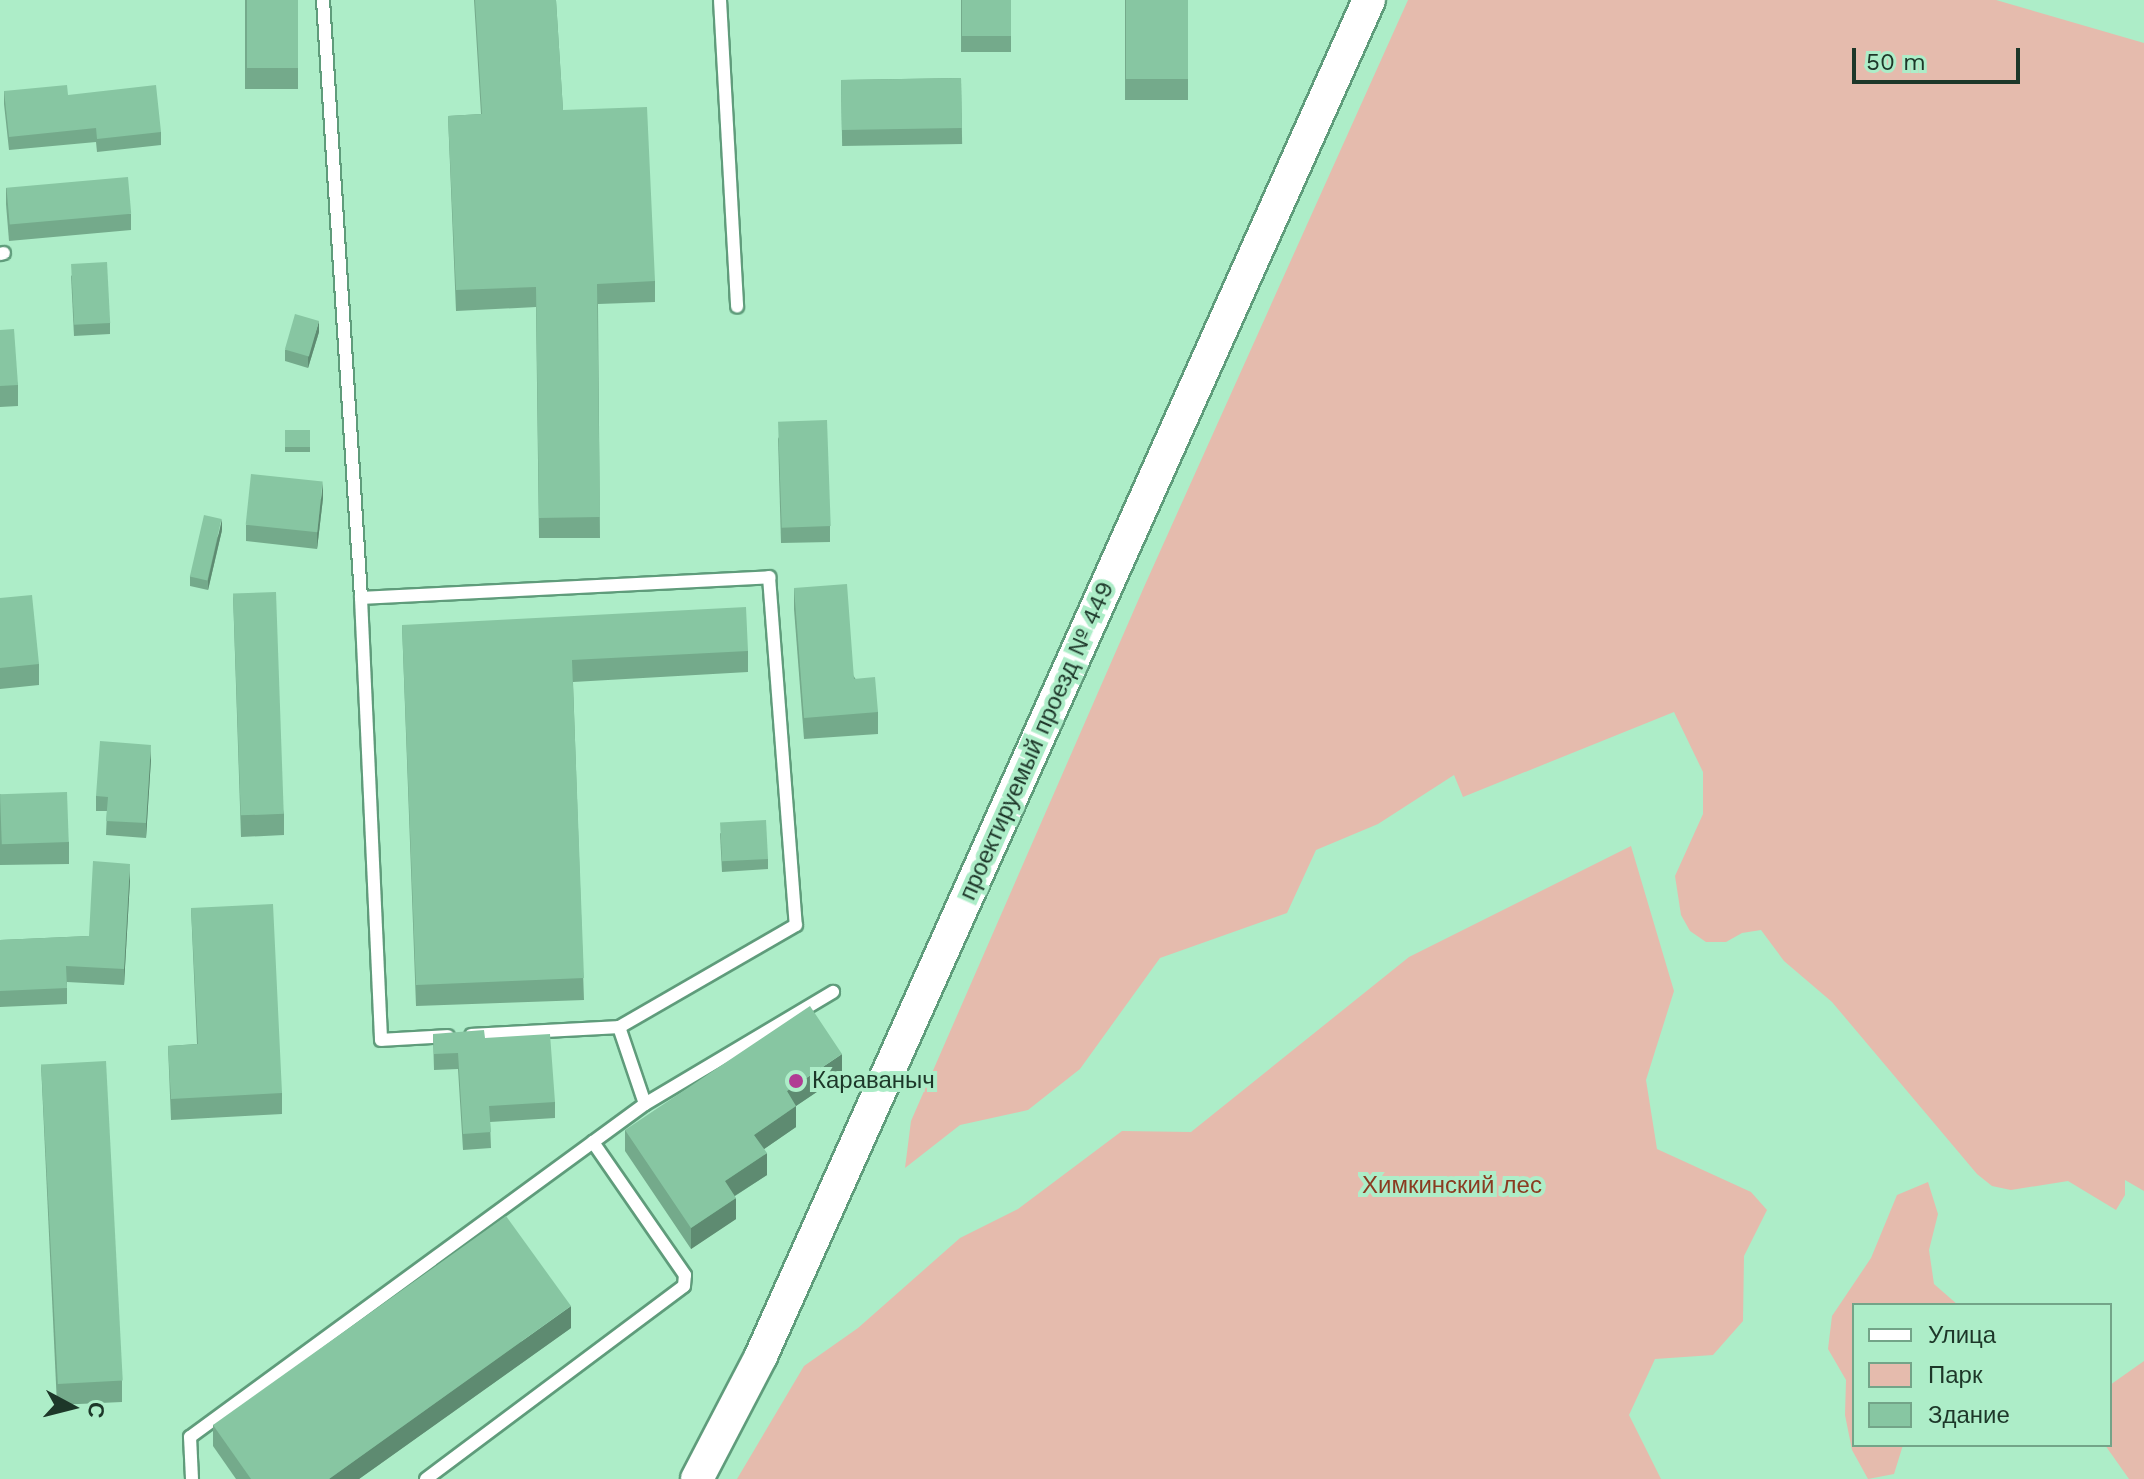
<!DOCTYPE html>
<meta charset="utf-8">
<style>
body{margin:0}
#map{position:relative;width:2144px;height:1479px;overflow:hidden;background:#adedc8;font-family:"Work Sans",sans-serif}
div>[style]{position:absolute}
.green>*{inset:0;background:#e5bbad}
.roads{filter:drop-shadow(2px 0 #5f9c7b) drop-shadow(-2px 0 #5f9c7b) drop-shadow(0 2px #5f9c7b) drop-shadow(0 -2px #5f9c7b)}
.lane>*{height:12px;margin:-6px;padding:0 6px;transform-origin:6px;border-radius:6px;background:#fff}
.secondary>*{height:32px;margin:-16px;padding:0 16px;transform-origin:16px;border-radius:16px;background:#fff}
.wall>*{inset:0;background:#74aa8b;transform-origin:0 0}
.shaded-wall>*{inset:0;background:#5e8b71}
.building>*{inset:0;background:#87c6a2;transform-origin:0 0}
.dots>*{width:22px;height:22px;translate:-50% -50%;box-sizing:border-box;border:4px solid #adedc8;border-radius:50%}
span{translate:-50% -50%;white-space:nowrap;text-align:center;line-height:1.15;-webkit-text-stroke:8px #adedc8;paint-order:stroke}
.street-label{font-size:24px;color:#1d3729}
.poi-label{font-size:24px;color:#1d3729}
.left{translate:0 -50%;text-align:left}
.park-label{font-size:24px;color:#8a3b21}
.legend{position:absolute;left:1852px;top:1303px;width:260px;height:144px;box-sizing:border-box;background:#adedc8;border:2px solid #73a488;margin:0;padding:10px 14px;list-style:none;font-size:24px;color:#1d3729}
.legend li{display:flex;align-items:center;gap:16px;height:40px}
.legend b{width:40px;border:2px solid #73a488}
.north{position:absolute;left:32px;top:1367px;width:80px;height:80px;-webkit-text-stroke:6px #adedc8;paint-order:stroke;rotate:97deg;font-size:22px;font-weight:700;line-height:32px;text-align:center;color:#1d3729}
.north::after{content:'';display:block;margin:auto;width:28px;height:36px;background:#1d3729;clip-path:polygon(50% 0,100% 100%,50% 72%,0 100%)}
.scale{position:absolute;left:1852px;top:48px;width:168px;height:36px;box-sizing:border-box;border:4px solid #1d3729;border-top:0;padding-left:10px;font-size:24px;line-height:28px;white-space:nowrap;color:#1d3729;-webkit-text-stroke:6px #adedc8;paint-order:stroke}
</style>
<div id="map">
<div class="green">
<div style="clip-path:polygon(1408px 0,1996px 0,2144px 43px,2144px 1191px,2125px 1180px,2125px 1195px,2116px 1210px,2068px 1181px,2011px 1190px,1992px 1186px,1977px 1174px,1832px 1002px,1784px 961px,1761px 930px,1742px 933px,1726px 942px,1706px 942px,1690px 931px,1681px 915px,1675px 876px,1703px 814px,1703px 772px,1674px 712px,1463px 797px,1454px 775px,1378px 824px,1316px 850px,1287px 913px,1160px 958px,1080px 1069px,1028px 1110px,960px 1125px,905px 1168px,911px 1121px,1144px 587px)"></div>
<div style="clip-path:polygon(1631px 846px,1674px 991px,1646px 1080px,1657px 1149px,1751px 1192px,1767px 1210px,1744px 1256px,1743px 1321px,1713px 1355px,1655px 1359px,1629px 1415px,1661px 1479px,737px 1479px,804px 1366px,858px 1328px,960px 1238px,1018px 1209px,1122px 1131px,1191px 1132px,1409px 957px)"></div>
<div style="clip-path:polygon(1928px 1182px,1938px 1214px,1929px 1250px,1934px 1284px,1958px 1305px,1854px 1305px,1854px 1445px,1903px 1445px,1894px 1474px,1868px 1479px,1852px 1450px,1845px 1415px,1846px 1380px,1828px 1349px,1832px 1316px,1871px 1258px,1897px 1195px)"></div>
<div style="clip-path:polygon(2144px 1361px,2144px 1479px,2129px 1479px,2105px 1445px,2110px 1445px,2110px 1385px)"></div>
</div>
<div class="roads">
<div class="lane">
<div style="left:323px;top:0;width:599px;rotate:86.36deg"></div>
<div style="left:361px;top:598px;width:442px;rotate:87.4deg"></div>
<div style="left:381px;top:1040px;width:67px;rotate:-3.4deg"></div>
<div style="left:720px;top:0;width:307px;rotate:86.8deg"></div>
<div style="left:0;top:254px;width:4px;rotate:-14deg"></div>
<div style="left:361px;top:598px;width:409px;rotate:-2.9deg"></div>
<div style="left:769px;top:577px;width:349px;rotate:85.6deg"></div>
<div style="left:796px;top:925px;width:204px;rotate:150deg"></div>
<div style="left:619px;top:1027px;width:148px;rotate:176.9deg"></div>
<div style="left:619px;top:1027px;width:81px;rotate:71.3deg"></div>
<div style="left:645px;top:1104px;width:219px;rotate:-30.8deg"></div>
<div style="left:192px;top:1479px;width:42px;rotate:-92.7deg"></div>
<div style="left:190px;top:1437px;width:564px;rotate:-36.2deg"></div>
<div style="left:426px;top:1479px;width:322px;rotate:-36.8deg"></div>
<div style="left:684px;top:1286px;width:11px;rotate:-85deg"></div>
<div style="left:685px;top:1275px;width:162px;rotate:-124.7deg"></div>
</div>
<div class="secondary">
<div style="left:697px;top:1479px;width:139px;rotate:-62.5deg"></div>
<div style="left:761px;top:1356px;width:1486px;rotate:-65.85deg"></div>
</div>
</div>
<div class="wall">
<div style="left:245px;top:0;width:53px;height:89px"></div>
<div style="clip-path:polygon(474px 0,556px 0,563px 110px,655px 281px,655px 302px,598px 304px,600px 538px,539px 538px,536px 307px,456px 311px,448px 116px,481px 114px)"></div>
<div style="left:961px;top:0;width:50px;height:52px"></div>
<div style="left:1125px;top:0;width:63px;height:100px"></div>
<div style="left:961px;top:78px;width:66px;height:120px;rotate:89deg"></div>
<div style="clip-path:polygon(4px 91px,68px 95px,161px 132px,161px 145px,97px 152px,96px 142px,9px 150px,4px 104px)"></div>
<div style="clip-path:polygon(6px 188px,131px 214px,131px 230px,9px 241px,6px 204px)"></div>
<div style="clip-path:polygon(71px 275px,110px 323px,110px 334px,74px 336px)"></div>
<div style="clip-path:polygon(0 330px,18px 385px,18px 406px,0 407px)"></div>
<div style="clip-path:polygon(319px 332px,308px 368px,285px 361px,285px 350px)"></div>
<div style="left:285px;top:430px;width:25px;height:22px"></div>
<div style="clip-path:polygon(778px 437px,830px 526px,830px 542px,781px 543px)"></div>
<div style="clip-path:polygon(323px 498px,317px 549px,246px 541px,246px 525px)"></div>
<div style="clip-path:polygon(222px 530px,208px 590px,190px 586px,190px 576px)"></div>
<div style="clip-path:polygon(794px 588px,878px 712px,878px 734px,804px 739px,794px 609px)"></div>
<div style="clip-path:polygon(233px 594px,284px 814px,284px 835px,241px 837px)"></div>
<div style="clip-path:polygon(0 598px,39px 664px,39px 685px,0 689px)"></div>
<div style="clip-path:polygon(402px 625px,748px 651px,748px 672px,573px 682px,584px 1000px,416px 1006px)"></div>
<div style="clip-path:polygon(151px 759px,146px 838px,106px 835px,107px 811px,96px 811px,96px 796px)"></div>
<div style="clip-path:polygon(0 794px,69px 842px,69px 864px,0 865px)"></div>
<div style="clip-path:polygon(720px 833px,768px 859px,768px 869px,722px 872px)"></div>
<div style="clip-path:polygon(130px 880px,124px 985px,67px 982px,67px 1004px,0 1007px,0 940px,89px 936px)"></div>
<div style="clip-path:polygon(191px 908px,282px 1093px,282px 1114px,171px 1120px,168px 1046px,197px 1044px)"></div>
<div style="clip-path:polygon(433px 1034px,485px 1038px,555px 1102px,555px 1118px,490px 1122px,491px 1148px,463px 1150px,458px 1069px,434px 1070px)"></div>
<div style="clip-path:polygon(41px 1064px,122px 1381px,122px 1402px,57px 1405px)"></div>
<div style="clip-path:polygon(842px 1075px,796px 1106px,796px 1127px,764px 1149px,767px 1175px,735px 1196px,736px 1219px,691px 1249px,625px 1151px,625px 1130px)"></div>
<div style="clip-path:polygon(571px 1328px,359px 1479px,236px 1479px,213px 1446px,213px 1425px)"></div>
</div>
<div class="shaded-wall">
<div style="clip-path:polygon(319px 321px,319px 332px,308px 368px,308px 357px)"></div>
<div style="clip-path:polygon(323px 482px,323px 498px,317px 549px,317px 533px)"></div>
<div style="clip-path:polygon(222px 519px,222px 530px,208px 590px,208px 580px)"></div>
<div style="clip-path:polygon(151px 745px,151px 759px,146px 838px,146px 823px)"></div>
<div style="clip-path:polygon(130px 864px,130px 880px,124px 985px,124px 969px)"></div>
<div style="clip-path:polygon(842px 1054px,842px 1075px,787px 1112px,787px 1091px)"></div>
<div style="clip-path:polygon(796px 1106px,796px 1127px,754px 1156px,754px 1135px)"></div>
<div style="clip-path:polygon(767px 1153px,767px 1175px,725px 1202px,725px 1181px)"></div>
<div style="clip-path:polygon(736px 1198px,736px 1219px,691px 1249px,691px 1228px)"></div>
<div style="clip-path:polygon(571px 1306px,571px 1328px,359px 1479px,329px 1479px)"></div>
</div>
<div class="building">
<div style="left:247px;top:0;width:51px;height:68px"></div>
<div style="clip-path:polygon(475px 0,556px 0,563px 110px,647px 107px,655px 281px,597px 284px,600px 517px,539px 518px,536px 287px,456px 290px,448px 116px,482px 114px)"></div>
<div style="left:962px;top:0;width:49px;height:36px"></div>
<div style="left:1126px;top:0;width:62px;height:79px"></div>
<div style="left:961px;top:78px;width:50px;height:120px;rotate:89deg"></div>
<div style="clip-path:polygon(67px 85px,68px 95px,156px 85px,161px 132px,97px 139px,96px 128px,9px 137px,4px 91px)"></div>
<div style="left:128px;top:177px;width:37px;height:122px;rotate:85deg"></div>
<div style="left:107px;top:262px;width:61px;height:36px;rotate:87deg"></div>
<div style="left:295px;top:314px;width:25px;height:37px;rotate:16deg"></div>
<div style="clip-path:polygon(14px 329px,18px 385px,0 386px,0 330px)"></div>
<div style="left:827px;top:420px;width:106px;height:49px;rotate:88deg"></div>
<div style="left:285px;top:430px;width:25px;height:17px"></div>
<div style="left:251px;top:474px;width:72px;height:51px;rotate:6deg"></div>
<div style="left:204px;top:515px;width:18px;height:63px;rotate:13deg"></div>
<div style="clip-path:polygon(847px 584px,854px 679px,875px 677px,878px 712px,804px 718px,794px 588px)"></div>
<div style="left:276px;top:592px;width:222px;height:43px;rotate:88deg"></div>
<div style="clip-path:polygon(32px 595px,39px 664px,0 668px,0 598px)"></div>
<div style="clip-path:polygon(746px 607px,748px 651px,572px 660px,584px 978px,416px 985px,402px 625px)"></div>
<div style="clip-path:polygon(100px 741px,151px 745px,146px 823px,106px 821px,108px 797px,96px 796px)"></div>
<div style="left:67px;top:792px;width:50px;height:67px;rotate:88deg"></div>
<div style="left:766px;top:820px;width:39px;height:46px;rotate:87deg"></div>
<div style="clip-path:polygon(93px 861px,130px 864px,124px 969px,66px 966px,67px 988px,0 991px,0 940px,89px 936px)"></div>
<div style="clip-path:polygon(273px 904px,282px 1093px,171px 1099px,168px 1046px,198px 1044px,191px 908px)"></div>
<div style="clip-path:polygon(810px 1006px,842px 1054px,787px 1091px,796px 1106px,754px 1135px,767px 1153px,725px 1181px,736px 1198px,691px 1228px,625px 1130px)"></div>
<div style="clip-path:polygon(484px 1030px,485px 1038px,550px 1034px,555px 1102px,489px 1106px,491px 1132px,463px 1134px,458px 1053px,434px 1054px,433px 1034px)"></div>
<div style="left:106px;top:1061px;width:320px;height:65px;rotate:87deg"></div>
<div style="clip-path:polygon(506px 1216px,571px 1306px,329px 1479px,251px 1479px,213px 1425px)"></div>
</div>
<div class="dots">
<div style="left:796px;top:1081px;background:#b13c94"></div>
</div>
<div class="street-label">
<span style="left:1037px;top:741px;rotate:-66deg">проектируемый проезд № 449</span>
</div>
<div class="poi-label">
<span class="left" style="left:812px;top:1081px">Караваныч</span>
</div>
<div class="park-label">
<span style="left:1452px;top:1186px">Химкинский лес</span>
</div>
<ul class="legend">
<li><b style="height:10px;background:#fff"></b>Улица</li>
<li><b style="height:22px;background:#e5bbad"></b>Парк</li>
<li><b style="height:22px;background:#87c6a2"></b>Здание</li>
</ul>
<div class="north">С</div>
<div class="scale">50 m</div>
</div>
